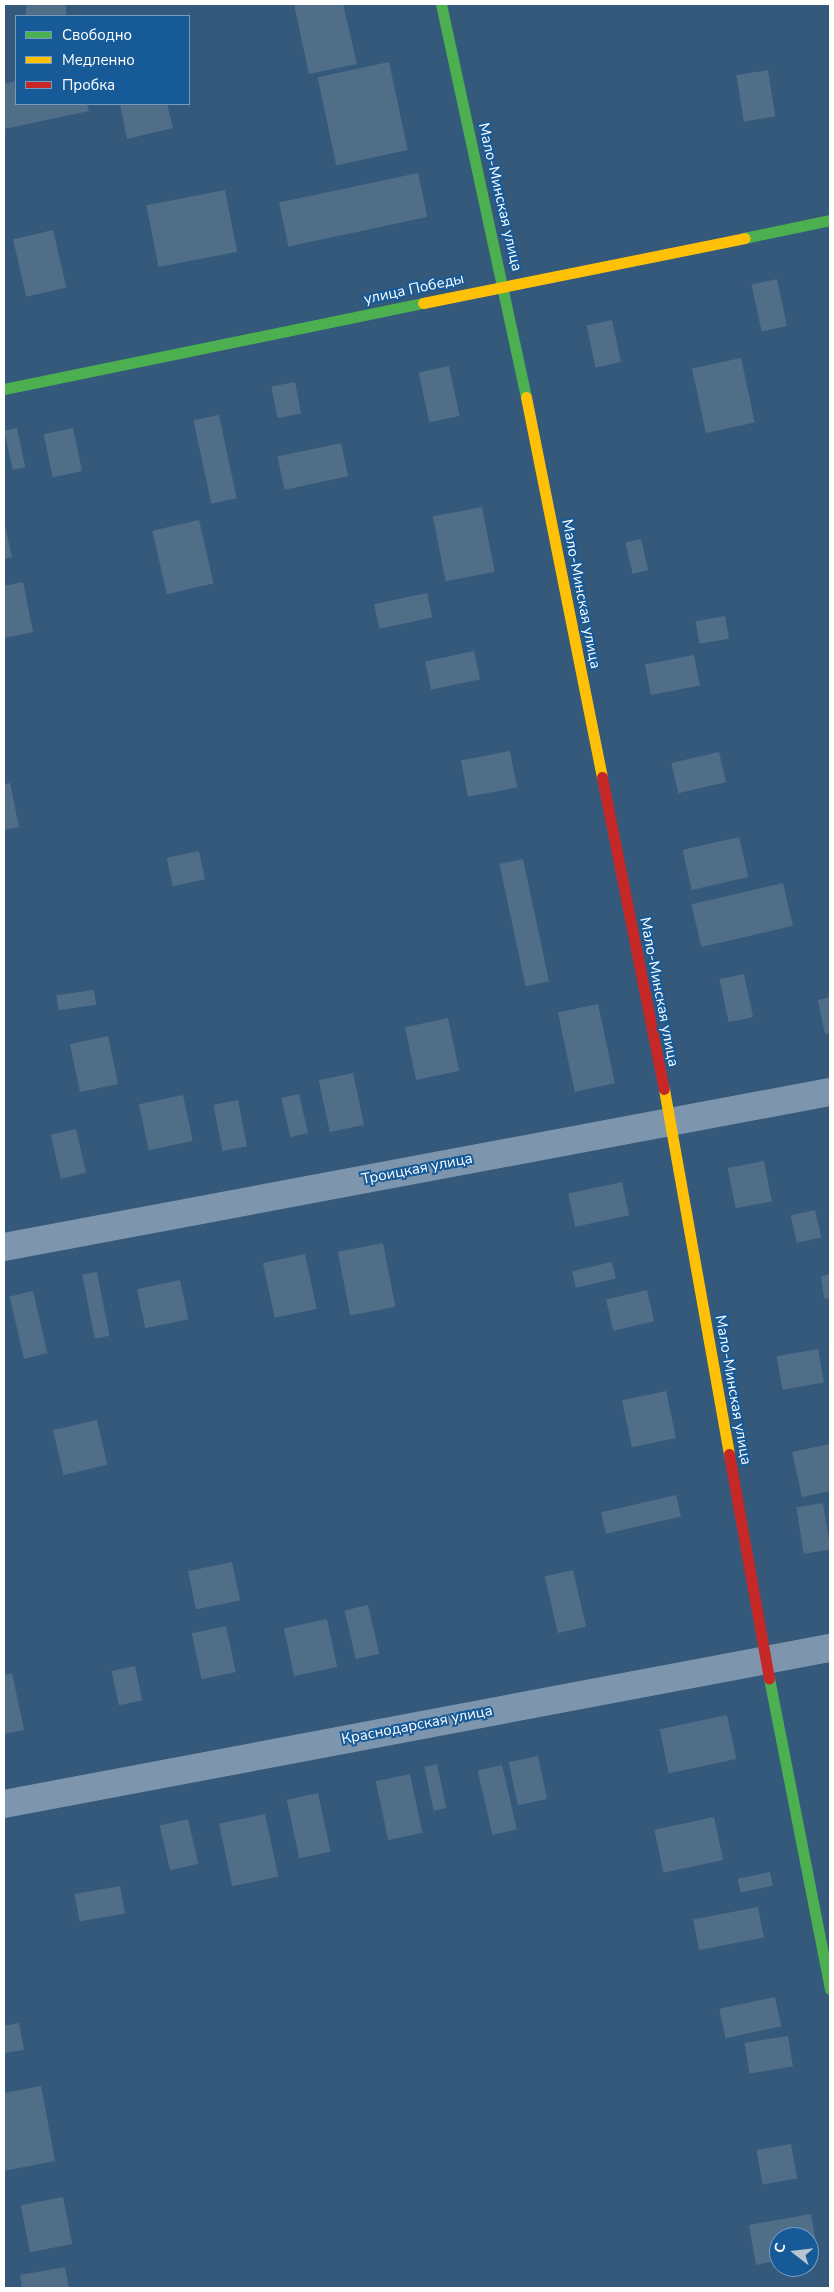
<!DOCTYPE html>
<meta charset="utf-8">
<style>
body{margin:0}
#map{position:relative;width:834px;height:2292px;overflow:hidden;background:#34597b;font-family:"Nunito Sans",sans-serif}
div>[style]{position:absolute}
.building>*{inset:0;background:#516e89;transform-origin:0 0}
.street>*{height:28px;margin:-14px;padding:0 14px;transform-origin:14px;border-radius:14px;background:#7e96ad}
.fast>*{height:11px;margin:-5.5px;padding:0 5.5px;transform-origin:5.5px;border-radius:5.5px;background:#4caf50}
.slow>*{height:11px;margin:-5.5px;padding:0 5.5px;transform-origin:5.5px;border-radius:5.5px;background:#ffc107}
.jam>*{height:11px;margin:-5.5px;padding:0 5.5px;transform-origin:5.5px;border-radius:5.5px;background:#c62828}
span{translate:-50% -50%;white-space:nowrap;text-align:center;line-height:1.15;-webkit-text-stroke:4px #175a98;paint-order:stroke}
.street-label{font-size:15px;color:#fff}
.frame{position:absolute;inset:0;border:5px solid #fff;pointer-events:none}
.legend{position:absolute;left:15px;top:15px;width:175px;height:90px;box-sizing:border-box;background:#175a98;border:1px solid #749cc1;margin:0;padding:6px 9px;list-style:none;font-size:15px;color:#fff}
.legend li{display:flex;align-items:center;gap:10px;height:25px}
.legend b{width:25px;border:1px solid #749cc1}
.north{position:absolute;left:769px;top:2227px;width:50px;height:50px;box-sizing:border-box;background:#175a98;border:1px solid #749cc1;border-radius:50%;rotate:286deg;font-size:14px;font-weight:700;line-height:20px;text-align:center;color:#fff}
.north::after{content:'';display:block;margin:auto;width:18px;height:22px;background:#b8c5d1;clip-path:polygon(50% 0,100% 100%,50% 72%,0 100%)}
</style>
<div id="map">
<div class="building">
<div style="left:26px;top:4px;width:40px;height:12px"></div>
<div style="clip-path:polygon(294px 4px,343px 4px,357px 64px,309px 74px)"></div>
<div style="left:389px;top:62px;width:90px;height:73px;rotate:78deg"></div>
<div style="left:768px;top:70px;width:47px;height:32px;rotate:81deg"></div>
<div style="clip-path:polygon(16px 81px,16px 104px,87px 104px,89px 111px,4px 129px,4px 84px)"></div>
<div style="clip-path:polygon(120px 104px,167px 104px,173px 128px,127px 139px)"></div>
<div style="left:418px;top:173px;width:45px;height:142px;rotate:78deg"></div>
<div style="left:225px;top:190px;width:63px;height:80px;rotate:79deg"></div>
<div style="left:53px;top:230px;width:59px;height:41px;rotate:77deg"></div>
<div style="left:777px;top:279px;width:48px;height:26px;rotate:78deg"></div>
<div style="left:612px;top:320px;width:43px;height:26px;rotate:78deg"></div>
<div style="left:741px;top:358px;width:66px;height:50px;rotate:78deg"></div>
<div style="left:449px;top:366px;width:51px;height:31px;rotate:78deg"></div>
<div style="left:295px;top:382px;width:32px;height:24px;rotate:79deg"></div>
<div style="left:219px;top:415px;width:85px;height:26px;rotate:78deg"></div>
<div style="left:17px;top:428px;width:40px;height:13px;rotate:78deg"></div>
<div style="left:73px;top:428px;width:44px;height:30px;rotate:78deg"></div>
<div style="left:341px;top:443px;width:34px;height:65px;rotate:78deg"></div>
<div style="left:482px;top:507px;width:66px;height:50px;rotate:79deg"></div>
<div style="left:199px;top:520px;width:65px;height:48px;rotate:77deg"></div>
<div style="clip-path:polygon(4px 522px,12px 557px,4px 559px)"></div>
<div style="left:641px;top:539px;width:32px;height:16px;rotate:77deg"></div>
<div style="clip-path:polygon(23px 582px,33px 632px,4px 638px,4px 586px)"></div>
<div style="left:427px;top:593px;width:25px;height:54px;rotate:78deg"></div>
<div style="left:725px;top:616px;width:23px;height:30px;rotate:80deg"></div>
<div style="left:474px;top:651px;width:29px;height:50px;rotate:78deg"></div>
<div style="left:694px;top:655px;width:31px;height:50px;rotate:79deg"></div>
<div style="left:510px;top:751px;width:37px;height:50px;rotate:79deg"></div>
<div style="left:719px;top:752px;width:31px;height:49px;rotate:77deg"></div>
<div style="clip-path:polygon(10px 783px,19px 827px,4px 830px,4px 784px)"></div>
<div style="left:739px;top:837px;width:41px;height:58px;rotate:77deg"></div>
<div style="left:199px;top:851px;width:29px;height:33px;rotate:78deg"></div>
<div style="left:523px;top:859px;width:125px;height:24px;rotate:78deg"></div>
<div style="left:783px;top:883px;width:44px;height:94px;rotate:77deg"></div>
<div style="left:744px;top:974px;width:44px;height:25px;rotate:78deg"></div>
<div style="left:94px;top:990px;width:15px;height:38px;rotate:82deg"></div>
<div style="clip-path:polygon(830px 997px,830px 1033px,825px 1034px,818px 1000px)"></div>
<div style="left:598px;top:1004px;width:81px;height:41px;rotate:78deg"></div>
<div style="left:448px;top:1018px;width:54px;height:44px;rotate:78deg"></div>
<div style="left:108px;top:1036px;width:49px;height:39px;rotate:78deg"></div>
<div style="left:353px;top:1073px;width:53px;height:35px;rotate:78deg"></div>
<div style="left:299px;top:1094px;width:40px;height:18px;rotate:77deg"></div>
<div style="left:183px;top:1095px;width:47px;height:45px;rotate:78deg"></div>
<div style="left:238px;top:1100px;width:47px;height:25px;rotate:79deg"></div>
<div style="left:76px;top:1129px;width:45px;height:26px;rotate:77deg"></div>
<div style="left:764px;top:1161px;width:41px;height:37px;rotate:79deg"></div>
<div style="left:622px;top:1182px;width:34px;height:55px;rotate:78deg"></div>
<div style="left:815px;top:1210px;width:28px;height:25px;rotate:77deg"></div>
<div style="left:383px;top:1243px;width:65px;height:46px;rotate:79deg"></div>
<div style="left:305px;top:1254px;width:56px;height:43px;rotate:78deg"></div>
<div style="left:612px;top:1262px;width:17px;height:41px;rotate:77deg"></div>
<div style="left:97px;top:1272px;width:65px;height:15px;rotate:79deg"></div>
<div style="clip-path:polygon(830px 1274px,830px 1298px,824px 1299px,821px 1276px)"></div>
<div style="left:180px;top:1280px;width:40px;height:44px;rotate:78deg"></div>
<div style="left:647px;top:1290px;width:32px;height:42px;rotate:77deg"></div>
<div style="left:33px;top:1291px;width:64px;height:24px;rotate:77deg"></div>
<div style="left:818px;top:1349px;width:34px;height:42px;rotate:80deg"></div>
<div style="left:666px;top:1391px;width:48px;height:45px;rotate:78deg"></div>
<div style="left:97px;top:1420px;width:46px;height:45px;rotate:77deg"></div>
<div style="clip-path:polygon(830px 1444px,830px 1491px,802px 1497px,792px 1452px)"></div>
<div style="left:676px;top:1495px;width:22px;height:77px;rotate:77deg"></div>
<div style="left:823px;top:1503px;width:47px;height:27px;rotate:81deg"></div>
<div style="left:232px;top:1562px;width:39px;height:45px;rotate:78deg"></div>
<div style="left:573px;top:1570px;width:58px;height:29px;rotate:77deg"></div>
<div style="left:368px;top:1605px;width:50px;height:24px;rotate:77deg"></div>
<div style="left:327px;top:1619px;width:49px;height:44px;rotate:78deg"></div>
<div style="left:226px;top:1626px;width:47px;height:35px;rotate:78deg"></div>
<div style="left:135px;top:1666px;width:35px;height:24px;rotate:78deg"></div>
<div style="clip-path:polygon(12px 1673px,24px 1730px,4px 1734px,4px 1675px)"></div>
<div style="left:727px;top:1715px;width:45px;height:69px;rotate:78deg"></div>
<div style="left:538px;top:1756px;width:44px;height:30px;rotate:78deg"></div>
<div style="left:437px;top:1764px;width:45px;height:13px;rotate:78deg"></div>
<div style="left:502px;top:1765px;width:66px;height:25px;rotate:77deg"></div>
<div style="left:410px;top:1774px;width:60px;height:35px;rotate:78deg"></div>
<div style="left:318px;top:1793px;width:60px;height:32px;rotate:78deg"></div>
<div style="left:265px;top:1814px;width:64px;height:47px;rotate:78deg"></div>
<div style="left:714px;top:1817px;width:44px;height:61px;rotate:78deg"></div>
<div style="left:188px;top:1819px;width:46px;height:29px;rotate:77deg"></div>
<div style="left:770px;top:1872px;width:14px;height:33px;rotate:78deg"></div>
<div style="left:120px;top:1886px;width:28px;height:46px;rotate:80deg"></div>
<div style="left:758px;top:1907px;width:31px;height:66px;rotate:79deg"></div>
<div style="left:775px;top:1997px;width:30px;height:57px;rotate:78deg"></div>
<div style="clip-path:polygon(19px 2023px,24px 2050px,4px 2053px,4px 2026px)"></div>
<div style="left:788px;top:2036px;width:31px;height:44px;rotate:81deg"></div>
<div style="clip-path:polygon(41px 2086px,55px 2161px,4px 2171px,4px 2093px)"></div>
<div style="left:791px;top:2144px;width:35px;height:35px;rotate:80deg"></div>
<div style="left:63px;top:2197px;width:48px;height:43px;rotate:79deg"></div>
<div style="clip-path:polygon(811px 2214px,818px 2253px,809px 2254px,809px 2237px,779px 2237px,779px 2260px,756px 2265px,749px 2225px)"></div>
<div style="clip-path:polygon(65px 2267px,69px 2288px,22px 2288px,20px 2275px)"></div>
</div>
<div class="street">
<div style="left:4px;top:1247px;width:840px;rotate:-10.63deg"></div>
<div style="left:4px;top:1804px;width:841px;rotate:-10.7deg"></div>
</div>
<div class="fast">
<div style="left:441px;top:4px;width:402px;rotate:77.8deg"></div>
<div style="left:744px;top:238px;width:88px;rotate:-11.8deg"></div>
<div style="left:4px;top:389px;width:428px;rotate:-11.6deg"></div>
<div style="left:769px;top:1678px;width:317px;rotate:78.9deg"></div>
</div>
<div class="slow">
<div style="left:423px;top:303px;width:328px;rotate:-11.4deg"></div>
<div style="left:526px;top:397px;width:388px;rotate:78.7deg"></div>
<div style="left:664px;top:1089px;width:371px;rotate:79.9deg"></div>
</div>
<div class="jam">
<div style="left:602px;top:777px;width:318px;rotate:78.8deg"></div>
<div style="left:729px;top:1454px;width:228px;rotate:79.9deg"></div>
</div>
<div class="street-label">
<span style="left:500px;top:197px;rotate:77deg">Мало-Минская улица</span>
<span style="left:414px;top:289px;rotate:-12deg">улица Победы</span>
<span style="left:581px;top:594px;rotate:79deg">Мало-Минская улица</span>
<span style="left:659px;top:992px;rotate:79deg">Мало-Минская улица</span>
<span style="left:417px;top:1169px;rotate:-11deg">Троицкая улица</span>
<span style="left:733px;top:1390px;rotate:80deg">Мало-Минская улица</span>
<span style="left:417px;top:1725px;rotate:-11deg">Краснодарская улица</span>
</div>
<div class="frame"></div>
<ul class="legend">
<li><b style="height:6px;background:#4caf50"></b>Свободно</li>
<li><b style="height:6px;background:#ffc107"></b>Медленно</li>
<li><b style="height:6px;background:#c62828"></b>Пробка</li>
</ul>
<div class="north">С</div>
</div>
